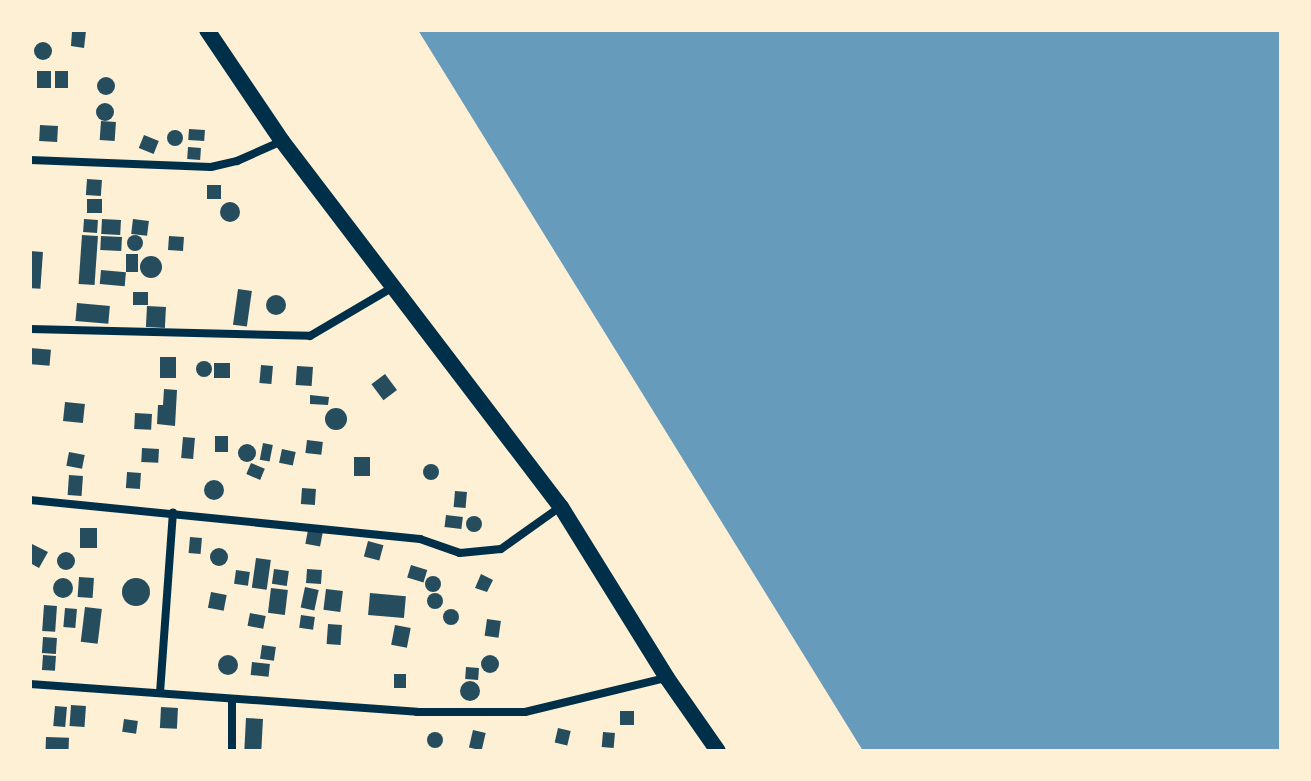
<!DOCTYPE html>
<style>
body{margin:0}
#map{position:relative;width:1311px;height:781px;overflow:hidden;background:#fdf0d5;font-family:Jost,sans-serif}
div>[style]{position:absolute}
.water>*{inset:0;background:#669bbc}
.building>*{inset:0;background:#264d5e;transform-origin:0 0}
.round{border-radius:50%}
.minor>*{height:8px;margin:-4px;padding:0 4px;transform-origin:4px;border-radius:4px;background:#003049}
.secondary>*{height:16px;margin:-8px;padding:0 8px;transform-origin:8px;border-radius:8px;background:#003049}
span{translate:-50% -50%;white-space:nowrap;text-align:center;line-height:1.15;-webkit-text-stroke:6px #fdf0d5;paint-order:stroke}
.frame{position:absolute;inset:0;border:32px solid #fdf0d5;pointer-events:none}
</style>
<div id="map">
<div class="water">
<div style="clip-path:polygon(418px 30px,1281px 30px,1281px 751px,863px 751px)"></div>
</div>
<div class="building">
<div style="clip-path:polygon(72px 31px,86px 31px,84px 48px,71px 46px)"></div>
<div class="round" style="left:34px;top:42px;width:18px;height:18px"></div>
<div style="left:37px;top:71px;width:14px;height:17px"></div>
<div style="left:55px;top:71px;width:13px;height:17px"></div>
<div class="round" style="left:97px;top:77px;width:18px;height:18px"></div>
<div class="round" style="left:96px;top:103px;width:18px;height:18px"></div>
<div style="left:101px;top:121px;width:15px;height:19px;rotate:4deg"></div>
<div style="left:40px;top:125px;width:18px;height:16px;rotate:3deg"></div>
<div style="left:189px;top:129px;width:16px;height:11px;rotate:4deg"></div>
<div class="round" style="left:167px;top:130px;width:16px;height:16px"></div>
<div style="left:144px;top:135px;width:16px;height:14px;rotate:22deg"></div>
<div style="left:188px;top:147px;width:13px;height:12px;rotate:4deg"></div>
<div style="left:87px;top:179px;width:15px;height:16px;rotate:4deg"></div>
<div style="left:207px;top:185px;width:14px;height:14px"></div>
<div style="left:87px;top:199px;width:15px;height:14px"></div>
<div class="round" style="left:220px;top:202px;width:20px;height:20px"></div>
<div style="left:84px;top:219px;width:14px;height:13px;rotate:4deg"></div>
<div style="left:102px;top:219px;width:19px;height:15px;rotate:3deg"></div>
<div style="left:133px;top:219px;width:16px;height:15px;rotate:7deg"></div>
<div class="round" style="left:127px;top:235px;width:16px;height:16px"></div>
<div style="left:82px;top:235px;width:16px;height:49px;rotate:4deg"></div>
<div style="left:101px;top:236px;width:21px;height:14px;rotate:3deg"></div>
<div style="left:169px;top:236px;width:15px;height:14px;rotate:4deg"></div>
<div style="left:30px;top:251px;width:13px;height:37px;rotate:4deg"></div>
<div style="left:126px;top:254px;width:12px;height:18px"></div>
<div class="round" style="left:140px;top:256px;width:22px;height:22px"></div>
<div style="left:101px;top:270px;width:25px;height:14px;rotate:5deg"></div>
<div style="left:238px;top:289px;width:14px;height:36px;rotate:8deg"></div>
<div style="left:133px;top:292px;width:15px;height:13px"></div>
<div class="round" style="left:266px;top:295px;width:20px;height:20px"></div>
<div style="left:77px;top:303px;width:33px;height:18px;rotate:5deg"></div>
<div style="left:147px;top:306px;width:19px;height:21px;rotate:3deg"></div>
<div style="left:30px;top:348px;width:21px;height:16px;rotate:5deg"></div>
<div style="left:160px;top:357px;width:16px;height:21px"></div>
<div class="round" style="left:196px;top:361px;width:16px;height:16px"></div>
<div style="left:214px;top:363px;width:16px;height:15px"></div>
<div style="left:261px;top:365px;width:12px;height:18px;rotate:5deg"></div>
<div style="left:297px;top:366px;width:16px;height:19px;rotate:4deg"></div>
<div style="left:385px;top:374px;width:20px;height:17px;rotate:53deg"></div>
<div style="clip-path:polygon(164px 389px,177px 390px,175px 426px,157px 424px,158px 405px,163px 405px)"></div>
<div style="clip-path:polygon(310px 395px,329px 397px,328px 405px,310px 404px)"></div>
<div style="left:65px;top:402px;width:20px;height:19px;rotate:6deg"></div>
<div class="round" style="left:325px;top:408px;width:22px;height:22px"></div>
<div style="left:135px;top:413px;width:17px;height:16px;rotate:3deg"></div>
<div style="left:215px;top:436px;width:13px;height:16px"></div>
<div style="left:183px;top:437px;width:12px;height:21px;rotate:5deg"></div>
<div style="left:307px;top:440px;width:16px;height:13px;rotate:7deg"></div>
<div style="left:263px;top:443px;width:10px;height:17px;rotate:11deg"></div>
<div class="round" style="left:238px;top:444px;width:18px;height:18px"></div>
<div style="left:142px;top:448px;width:17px;height:14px;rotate:3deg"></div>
<div style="left:282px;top:449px;width:14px;height:14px;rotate:12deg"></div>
<div style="left:69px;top:452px;width:16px;height:14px;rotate:11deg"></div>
<div style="left:354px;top:457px;width:16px;height:19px"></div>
<div style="left:251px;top:463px;width:15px;height:12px;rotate:23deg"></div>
<div class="round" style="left:423px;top:464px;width:16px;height:16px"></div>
<div style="left:127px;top:472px;width:14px;height:16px;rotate:4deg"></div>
<div style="left:69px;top:475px;width:14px;height:20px;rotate:4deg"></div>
<div class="round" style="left:204px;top:480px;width:20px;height:20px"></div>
<div style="left:302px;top:488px;width:14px;height:16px;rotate:4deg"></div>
<div style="left:455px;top:491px;width:12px;height:16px;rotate:5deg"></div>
<div style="left:446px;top:515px;width:17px;height:12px;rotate:7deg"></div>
<div class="round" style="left:466px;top:516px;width:16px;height:16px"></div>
<div style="left:80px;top:528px;width:17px;height:20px"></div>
<div style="left:308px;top:530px;width:15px;height:14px;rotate:11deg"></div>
<div style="left:190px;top:537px;width:12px;height:16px;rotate:5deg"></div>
<div style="left:368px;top:541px;width:16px;height:16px;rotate:15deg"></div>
<div style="clip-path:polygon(32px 544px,48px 552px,39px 568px,30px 563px)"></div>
<div class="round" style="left:210px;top:548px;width:18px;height:18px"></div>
<div class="round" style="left:57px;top:552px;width:18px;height:18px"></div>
<div style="left:256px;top:558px;width:15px;height:30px;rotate:8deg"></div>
<div style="left:411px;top:565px;width:17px;height:13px;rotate:17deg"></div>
<div style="left:274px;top:569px;width:15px;height:15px;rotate:8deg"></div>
<div style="left:307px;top:569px;width:15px;height:14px;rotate:4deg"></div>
<div style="left:236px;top:570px;width:14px;height:14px;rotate:8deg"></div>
<div style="clip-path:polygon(481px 574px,493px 580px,487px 592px,475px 588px)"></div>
<div class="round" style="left:425px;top:576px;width:16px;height:16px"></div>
<div style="left:79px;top:577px;width:15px;height:20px;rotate:4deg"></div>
<div class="round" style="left:122px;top:578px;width:28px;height:28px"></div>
<div class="round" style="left:53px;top:578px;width:20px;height:20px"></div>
<div style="left:305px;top:587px;width:14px;height:21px;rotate:12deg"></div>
<div style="left:271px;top:588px;width:17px;height:25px;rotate:7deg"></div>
<div style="left:326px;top:589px;width:17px;height:21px;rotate:7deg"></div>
<div style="left:211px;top:592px;width:16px;height:16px;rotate:11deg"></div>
<div class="round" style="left:427px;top:593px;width:16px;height:16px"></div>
<div style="left:370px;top:593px;width:36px;height:22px;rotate:5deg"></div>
<div style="left:44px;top:605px;width:13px;height:26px;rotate:4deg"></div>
<div style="left:85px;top:607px;width:17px;height:35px;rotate:7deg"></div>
<div style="left:65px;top:608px;width:12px;height:19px;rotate:5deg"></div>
<div class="round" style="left:443px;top:609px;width:16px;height:16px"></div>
<div style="left:250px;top:613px;width:16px;height:13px;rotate:11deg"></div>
<div style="left:301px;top:615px;width:14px;height:13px;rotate:8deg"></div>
<div style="left:487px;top:619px;width:14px;height:17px;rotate:8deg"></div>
<div style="left:328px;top:624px;width:14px;height:20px;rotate:4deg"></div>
<div style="left:395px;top:625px;width:16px;height:20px;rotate:11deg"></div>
<div style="left:43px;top:637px;width:14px;height:16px;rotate:4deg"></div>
<div style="left:262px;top:645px;width:14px;height:14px;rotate:8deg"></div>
<div class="round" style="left:218px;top:655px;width:20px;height:20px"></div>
<div style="left:43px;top:655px;width:13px;height:15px;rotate:4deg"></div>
<div class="round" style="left:481px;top:655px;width:18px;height:18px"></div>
<div style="left:252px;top:662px;width:18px;height:13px;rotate:6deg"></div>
<div style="left:466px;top:667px;width:13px;height:12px;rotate:4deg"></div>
<div style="left:394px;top:674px;width:12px;height:14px"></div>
<div class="round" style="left:460px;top:681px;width:20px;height:20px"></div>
<div style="left:71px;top:705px;width:15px;height:21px;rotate:4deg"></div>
<div style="left:55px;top:706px;width:12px;height:20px;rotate:5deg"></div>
<div style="left:161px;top:707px;width:17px;height:21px;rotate:3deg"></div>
<div style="left:620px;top:711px;width:14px;height:14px"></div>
<div style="left:246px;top:718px;width:17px;height:33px;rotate:3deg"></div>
<div style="left:124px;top:719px;width:14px;height:13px;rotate:8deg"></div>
<div style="left:558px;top:728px;width:13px;height:15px;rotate:13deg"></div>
<div style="left:473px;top:730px;width:13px;height:18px;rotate:13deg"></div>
<div style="left:603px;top:732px;width:12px;height:15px;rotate:5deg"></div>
<div class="round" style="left:427px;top:732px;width:16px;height:16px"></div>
<div style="left:46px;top:737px;width:23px;height:14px;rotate:2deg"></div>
</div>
<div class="minor">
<div style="left:30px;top:160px;width:181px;rotate:2.2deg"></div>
<div style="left:211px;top:167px;width:27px;rotate:-13deg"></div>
<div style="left:237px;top:161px;width:49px;rotate:-24deg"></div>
<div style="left:30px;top:329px;width:280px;rotate:1.4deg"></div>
<div style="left:310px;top:336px;width:99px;rotate:-30.5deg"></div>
<div style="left:30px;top:500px;width:392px;rotate:5.7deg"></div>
<div style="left:420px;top:539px;width:42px;rotate:19.3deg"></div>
<div style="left:460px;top:553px;width:41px;rotate:-5.6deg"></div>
<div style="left:501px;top:549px;width:72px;rotate:-35.4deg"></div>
<div style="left:30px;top:684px;width:388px;rotate:4.1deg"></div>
<div style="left:417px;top:712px;width:108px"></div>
<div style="left:525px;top:712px;width:145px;rotate:-13.6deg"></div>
<div style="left:160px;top:693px;width:181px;rotate:-85.9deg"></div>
<div style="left:232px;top:751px;width:51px;rotate:-90deg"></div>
</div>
<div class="secondary">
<div style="left:207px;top:30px;width:134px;rotate:56deg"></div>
<div style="left:282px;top:141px;width:460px;rotate:52.7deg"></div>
<div style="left:561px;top:507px;width:201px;rotate:58.2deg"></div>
<div style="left:667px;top:678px;width:89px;rotate:55.1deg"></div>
</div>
<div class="frame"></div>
</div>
